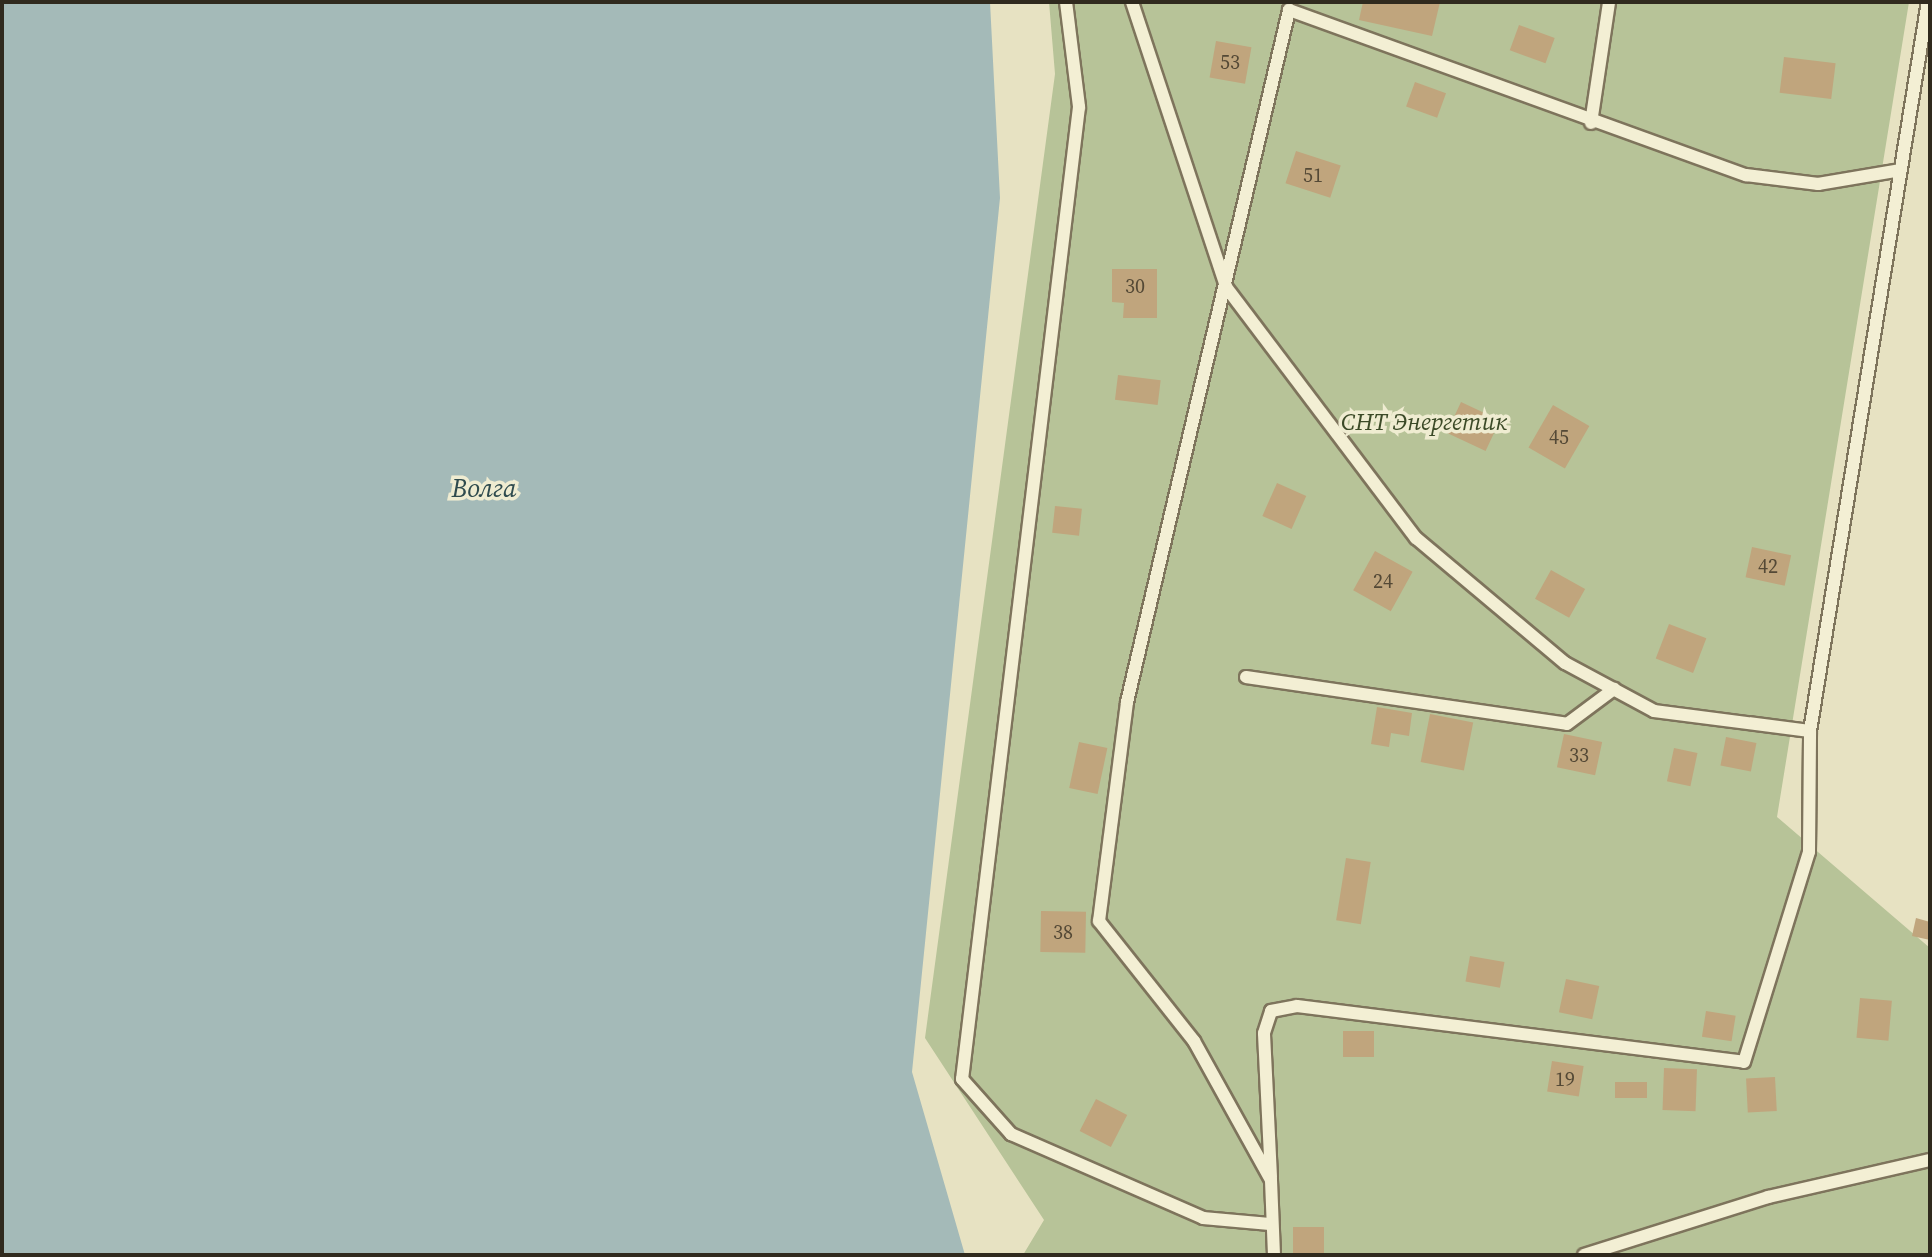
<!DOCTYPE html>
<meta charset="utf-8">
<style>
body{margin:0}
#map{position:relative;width:1932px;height:1257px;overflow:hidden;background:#e7e2c2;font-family:"Source Serif 4",serif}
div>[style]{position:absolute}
.green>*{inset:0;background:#b7c398}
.water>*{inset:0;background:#a4bab8}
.building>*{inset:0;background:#c0a57d;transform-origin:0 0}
.roads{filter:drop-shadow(2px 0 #7e745c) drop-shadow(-2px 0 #7e745c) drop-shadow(0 2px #7e745c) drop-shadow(0 -2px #7e745c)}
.service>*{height:12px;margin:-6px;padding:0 6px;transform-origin:6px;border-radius:6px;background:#f3efd4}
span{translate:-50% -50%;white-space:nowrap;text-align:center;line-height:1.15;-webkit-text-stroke:7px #efecd1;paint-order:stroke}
.number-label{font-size:20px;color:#544936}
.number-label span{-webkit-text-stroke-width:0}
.park-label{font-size:24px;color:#3b4a27;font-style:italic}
.water-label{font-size:26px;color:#2f4b4e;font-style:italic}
.frame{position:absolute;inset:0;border:4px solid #302a1e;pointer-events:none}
</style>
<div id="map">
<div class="green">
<div style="clip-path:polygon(1049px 2px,1909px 2px,1777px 817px,1930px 948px,1930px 1255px,1023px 1255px,1044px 1220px,925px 1038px,1055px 74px)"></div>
</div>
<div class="water">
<div style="clip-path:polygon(2px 2px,990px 2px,1000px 198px,912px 1072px,965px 1255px,2px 1255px)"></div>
</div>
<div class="building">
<div style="clip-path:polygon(1363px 2px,1440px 2px,1432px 36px,1359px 20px)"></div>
<div style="left:1519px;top:25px;width:38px;height:27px;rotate:20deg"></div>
<div style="left:1216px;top:41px;width:36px;height:37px;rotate:10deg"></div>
<div style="left:1784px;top:57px;width:52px;height:36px;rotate:7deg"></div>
<div style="left:1415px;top:82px;width:33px;height:26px;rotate:20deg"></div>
<div style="left:1296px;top:151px;width:47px;height:34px;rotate:18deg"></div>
<div style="clip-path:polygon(1112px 269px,1157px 269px,1157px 318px,1123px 318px,1124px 303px,1112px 302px)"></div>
<div style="left:1118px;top:375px;width:43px;height:25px;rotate:7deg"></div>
<div style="left:1461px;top:402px;width:43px;height:34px;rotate:25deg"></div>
<div style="left:1553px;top:405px;width:42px;height:49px;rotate:30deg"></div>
<div style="left:1277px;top:483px;width:32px;height:36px;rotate:24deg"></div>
<div style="left:1055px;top:506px;width:27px;height:27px;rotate:6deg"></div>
<div style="left:1752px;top:547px;width:40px;height:31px;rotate:12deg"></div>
<div style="left:1375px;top:551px;width:43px;height:45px;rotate:29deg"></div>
<div style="left:1551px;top:570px;width:39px;height:33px;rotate:29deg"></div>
<div style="left:1669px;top:624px;width:40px;height:37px;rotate:21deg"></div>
<div style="clip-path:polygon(1377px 707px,1412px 713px,1409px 736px,1391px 733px,1389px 747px,1371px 744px)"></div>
<div style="left:1430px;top:714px;width:44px;height:49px;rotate:11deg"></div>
<div style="left:1564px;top:734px;width:39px;height:34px;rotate:12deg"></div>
<div style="left:1726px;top:737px;width:31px;height:29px;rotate:11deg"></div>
<div style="left:1079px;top:742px;width:29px;height:47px;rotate:12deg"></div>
<div style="left:1674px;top:748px;width:24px;height:34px;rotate:12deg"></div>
<div style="left:1346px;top:858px;width:25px;height:63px;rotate:9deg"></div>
<div style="left:1041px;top:911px;width:45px;height:41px;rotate:1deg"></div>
<div style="clip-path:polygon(1916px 918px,1930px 922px,1930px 940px,1912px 936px)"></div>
<div style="left:1470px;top:956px;width:35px;height:26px;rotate:10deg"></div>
<div style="left:1566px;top:979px;width:34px;height:34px;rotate:12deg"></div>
<div style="left:1860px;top:998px;width:32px;height:40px;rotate:5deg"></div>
<div style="left:1706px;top:1011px;width:30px;height:26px;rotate:9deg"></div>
<div style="left:1374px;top:1031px;width:26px;height:31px;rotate:90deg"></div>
<div style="left:1552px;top:1061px;width:32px;height:31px;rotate:9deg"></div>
<div style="left:1664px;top:1068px;width:33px;height:42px;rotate:2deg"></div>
<div style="left:1775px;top:1077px;width:34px;height:29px;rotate:87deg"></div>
<div style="left:1615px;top:1082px;width:32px;height:16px"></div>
<div style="left:1096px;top:1099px;width:35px;height:36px;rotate:27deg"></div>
<div style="left:1293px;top:1227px;width:31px;height:28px"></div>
</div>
<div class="roads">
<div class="service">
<div style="left:1066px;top:2px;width:106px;rotate:82.9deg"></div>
<div style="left:1079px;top:107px;width:979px;rotate:96.86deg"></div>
<div style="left:962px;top:1079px;width:74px;rotate:48.3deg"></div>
<div style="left:1011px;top:1134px;width:210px;rotate:23.6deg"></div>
<div style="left:1203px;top:1218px;width:67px;rotate:5.1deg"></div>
<div style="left:1132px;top:2px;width:300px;rotate:71.7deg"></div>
<div style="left:1226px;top:287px;width:315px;rotate:52.9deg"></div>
<div style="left:1416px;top:538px;width:194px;rotate:40deg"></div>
<div style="left:1565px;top:663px;width:101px;rotate:28.3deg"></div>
<div style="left:1654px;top:711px;width:157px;rotate:7.3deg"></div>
<div style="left:1591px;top:123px;width:122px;rotate:-81.5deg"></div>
<div style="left:1246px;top:677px;width:324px;rotate:8.3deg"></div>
<div style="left:1567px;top:724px;width:59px;rotate:-36.7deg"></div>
<div style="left:1271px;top:1177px;width:144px;rotate:-92.8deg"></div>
<div style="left:1264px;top:1033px;width:23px;rotate:-72deg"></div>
<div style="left:1271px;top:1011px;width:26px;rotate:-11deg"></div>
<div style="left:1297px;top:1006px;width:450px;rotate:7.1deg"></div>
<div style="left:1744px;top:1062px;width:220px;rotate:-72.8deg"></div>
<div style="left:1809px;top:852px;width:121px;rotate:-89.5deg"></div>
<div style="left:1810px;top:731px;width:738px;rotate:-80.81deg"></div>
<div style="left:1274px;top:1255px;width:75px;rotate:-92.3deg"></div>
<div style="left:1271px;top:1180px;width:159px;rotate:-119deg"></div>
<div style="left:1194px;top:1041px;width:153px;rotate:-128.4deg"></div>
<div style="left:1099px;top:921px;width:221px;rotate:-82.7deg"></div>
<div style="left:1127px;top:702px;width:711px;rotate:-76.82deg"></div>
<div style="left:1289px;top:10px;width:486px;rotate:19.9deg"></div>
<div style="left:1746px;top:175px;width:73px;rotate:7.1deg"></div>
<div style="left:1818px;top:184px;width:84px;rotate:-9.6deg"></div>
<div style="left:1584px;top:1255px;width:193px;rotate:-17.5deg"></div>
<div style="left:1768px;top:1197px;width:166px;rotate:-12.9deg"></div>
</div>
</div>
<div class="number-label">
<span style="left:1230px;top:62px">53</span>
<span style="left:1313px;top:175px">51</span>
<span style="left:1135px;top:286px">30</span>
<span style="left:1559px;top:437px">45</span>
<span style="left:1768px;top:566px">42</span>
<span style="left:1383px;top:581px">24</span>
<span style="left:1579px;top:755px">33</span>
<span style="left:1063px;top:932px">38</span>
<span style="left:1565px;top:1079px">19</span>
</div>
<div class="park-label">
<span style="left:1424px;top:422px">СНТ Энергетик</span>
</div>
<div class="water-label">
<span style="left:484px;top:489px">Волга</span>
</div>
<div class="frame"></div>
</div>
